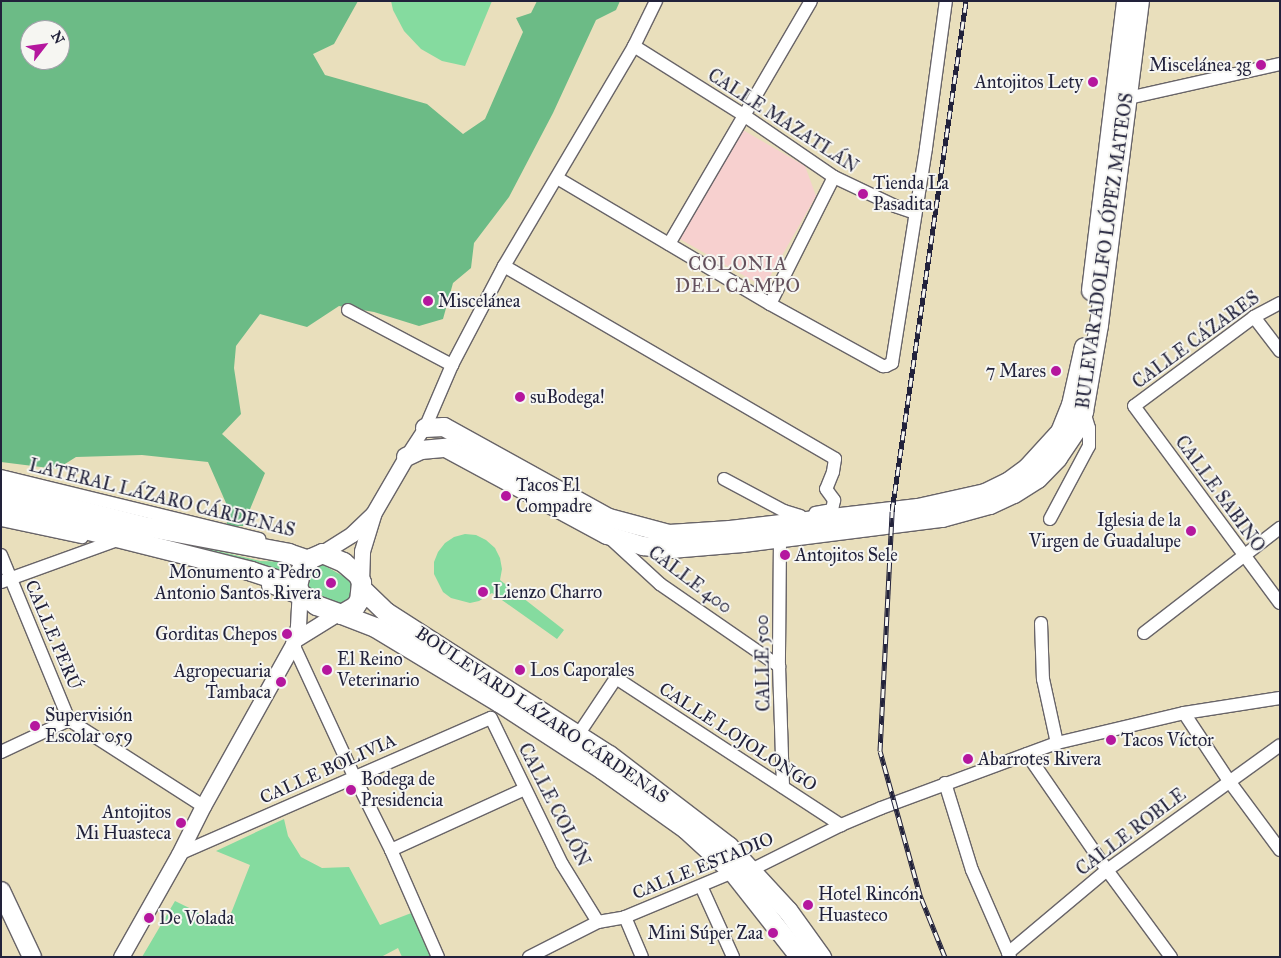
<!DOCTYPE html>
<meta charset="utf-8">
<style>
body{margin:0}
#map{position:relative;width:1281px;height:958px;overflow:hidden;background:#e9dfbc;font-family:"IM FELL Great Primer",serif}
div>[style]{position:absolute}
.built>*{inset:0;background:#f7d0cf}
.green>*{inset:0;background:#85db9f}
.forest>*{inset:0;background:#6cbb86}
.roads{filter:drop-shadow(1px 0 #686468) drop-shadow(-1px 0 #686468) drop-shadow(0 1px #686468) drop-shadow(0 -1px #686468)}
.minor>*{height:12px;margin:-6px;padding:0 6px;transform-origin:6px;border-radius:6px;background:#fff}
.tertiary>*{height:15px;margin:-7.5px;padding:0 7.5px;transform-origin:7.5px;border-radius:7.5px;background:#fff}
.secondary>*{height:18px;margin:-9px;padding:0 9px;transform-origin:9px;border-radius:9px;background:#fff}
.primary>*{height:19px;margin:-9.5px;padding:0 9.5px;transform-origin:9.5px;border-radius:9.5px;background:#fff}
.rail>*{height:5px;margin-top:-2.5px;transform-origin:0;background:repeating-linear-gradient(90deg,#f6f6f2 0 9px,#22223b 0 18px);box-sizing:border-box;border-block:1px solid #22223b}
.dots>*{width:14px;height:14px;translate:-50% -50%;box-sizing:border-box;border:2px solid #f6f6f2;border-radius:50%}
span{translate:-50% -50%;white-space:nowrap;text-align:center;line-height:1.15;-webkit-text-stroke:4px #f6f6f2;paint-order:stroke}
.poi-label{font-size:18px;color:#22223b}
.right{translate:-100% -50%;text-align:right}
.left{translate:0 -50%;text-align:left}
.street-label{font-size:18px;color:#22223b}
.neighbourhood-label{font-size:19px;color:#63505c;letter-spacing:1px}
.frame{position:absolute;inset:0;border:2px solid #22223b;pointer-events:none}
.north{position:absolute;left:20px;top:20px;width:50px;height:50px;box-sizing:border-box;background:#f6f6f2;border:1px solid #a1a1a9;border-radius:50%;rotate:60deg;font-size:14px;font-weight:700;line-height:20px;text-align:center;color:#22223b}
.north::after{content:'';display:block;margin:auto;width:18px;height:22px;background:#b5179e;clip-path:polygon(50% 0,100% 100%,50% 72%,0 100%)}
</style>
<div id="map">
<div class="built">
<div style="clip-path:polygon(743px 130px,805px 166px,816px 196px,764px 287px,680px 239px)"></div>
</div>
<div class="green">
<div style="clip-path:polygon(391px 1px,492px 1px,465px 66px,442px 61px,421px 49px,404px 31px,393px 10px)"></div>
<div style="clip-path:polygon(141px 533px,260px 561px,290px 562px,286px 578px)"></div>
<div style="clip-path:polygon(465px 534px,476px 535px,486px 540px,495px 548px,500px 558px,502px 569px,500px 580px,564px 630px,557px 639px,492px 593px,479px 601px,470px 603px,451px 598px,443px 592px,434px 574px,434px 562px,438px 552px,445px 543px,454px 537px)"></div>
<div style="clip-path:polygon(318px 562px,350px 580px,354px 596px,340px 605px,309px 589px,306px 585px,306px 569px)"></div>
<div style="clip-path:polygon(284px 819px,288px 836px,301px 857px,322px 868px,349px 867px,380px 925px,414px 912px,431px 957px,402px 957px,398px 948px,381px 957px,142px 957px,175px 901px,226px 926px,250px 865px,216px 851px)"></div>
</div>
<div class="forest">
<div style="clip-path:polygon(evenodd,1px 1px,358px 1px,334px 44px,313px 54px,325px 75px,427px 104px,463px 134px,485px 119px,523px 32px,516px 18px,531px 13px,537px 1px,620px 1px,616px 10px,596px 20px,553px 113px,509px 197px,474px 243px,471px 268px,453px 283px,443px 319px,419px 326px,374px 312px,339px 306px,307px 327px,260px 314px,236px 346px,234px 368px,241px 414px,222px 434px,265px 473px,243px 526px,227px 526px,226px 503px,208px 462px,142px 455px,76px 457px,57px 469px,1px 462px,1px 1px,30px 30px,60px 30px,60px 60px,30px 60px,30px 30px)"></div>
</div>
<div class="roads">
<div class="minor">
<div style="left:634px;top:46px;width:128px;rotate:32.2deg"></div>
<div style="left:742px;top:114px;width:112px;rotate:34.4deg"></div>
<div style="left:834px;top:177px;width:68px;rotate:25.4deg"></div>
<div style="left:895px;top:206px;width:21px;rotate:19deg"></div>
<div style="left:1128px;top:98px;width:156px;rotate:-12.6deg"></div>
<div style="left:557px;top:178px;width:247px;rotate:30.6deg"></div>
<div style="left:770px;top:304px;width:129px;rotate:28.8deg"></div>
<div style="left:883px;top:366px;width:3px"></div>
<div style="left:886px;top:366px;width:7px;rotate:-27deg"></div>
<div style="left:892px;top:363px;width:218px;rotate:-81deg"></div>
<div style="left:926px;top:148px;width:148px;rotate:-82.3deg"></div>
<div style="left:669px;top:244px;width:281px;rotate:-59.7deg"></div>
<div style="left:504px;top:266px;width:383px;rotate:30.2deg"></div>
<div style="left:835px;top:459px;width:13px;rotate:99deg"></div>
<div style="left:833px;top:472px;width:18px;rotate:112deg"></div>
<div style="left:826px;top:489px;width:14px;rotate:54deg"></div>
<div style="left:834px;top:500px;width:10px;rotate:101deg"></div>
<div style="left:832px;top:510px;width:17px;rotate:170deg"></div>
<div style="left:1280px;top:303px;width:30px;rotate:152deg"></div>
<div style="left:1254px;top:317px;width:149px;rotate:143.4deg"></div>
<div style="left:1134px;top:406px;width:245px;rotate:53.5deg"></div>
<div style="left:770px;top:304px;width:142px;rotate:-63.3deg"></div>
<div style="left:348px;top:310px;width:118px;rotate:27.9deg"></div>
<div style="left:1254px;top:317px;width:43px;rotate:52.6deg"></div>
<div style="left:406px;top:457px;width:35px;rotate:-57deg"></div>
<div style="left:425px;top:428px;width:69px;rotate:-66.8deg"></div>
<div style="left:452px;top:365px;width:112px;rotate:-62.3deg"></div>
<div style="left:504px;top:266px;width:256px;rotate:-59.4deg"></div>
<div style="left:634px;top:46px;width:50px;rotate:-63.9deg"></div>
<div style="left:1px;top:476px;width:266px;rotate:13.7deg"></div>
<div style="left:724px;top:479px;width:68px;rotate:28.1deg"></div>
<div style="left:784px;top:511px;width:17px;rotate:17deg"></div>
<div style="left:1050px;top:519px;width:83px;rotate:-61.9deg"></div>
<div style="left:1089px;top:446px;width:18px;rotate:-90deg"></div>
<div style="left:1089px;top:428px;width:17px;rotate:-107deg"></div>
<div style="left:1px;top:520px;width:83px;rotate:11.9deg"></div>
<div style="left:610px;top:538px;width:68px;rotate:42.6deg"></div>
<div style="left:660px;top:584px;width:145px;rotate:34.6deg"></div>
<div style="left:780px;top:539px;width:127px;rotate:90.5deg"></div>
<div style="left:779px;top:666px;width:121px;rotate:88.1deg"></div>
<div style="left:1px;top:555px;width:178px;rotate:67.6deg"></div>
<div style="left:69px;top:720px;width:159px;rotate:32.7deg"></div>
<div style="left:1px;top:582px;width:127px;rotate:-19.9deg"></div>
<div style="left:268px;top:586px;width:34px;rotate:21deg"></div>
<div style="left:1041px;top:623px;width:56px;rotate:88deg"></div>
<div style="left:1043px;top:679px;width:66px;rotate:77.7deg"></div>
<div style="left:1144px;top:633px;width:172px;rotate:-37.7deg"></div>
<div style="left:293px;top:644px;width:145px;rotate:65.2deg"></div>
<div style="left:354px;top:776px;width:83px;rotate:63.4deg"></div>
<div style="left:391px;top:850px;width:117px;rotate:66.3deg"></div>
<div style="left:1184px;top:713px;width:82px;rotate:56.5deg"></div>
<div style="left:1229px;top:781px;width:86px;rotate:53.5deg"></div>
<div style="left:491px;top:718px;width:162px;rotate:64.1deg"></div>
<div style="left:562px;top:864px;width:68px;rotate:58.2deg"></div>
<div style="left:578px;top:735px;width:69px;rotate:-56.3deg"></div>
<div style="left:616px;top:678px;width:269px;rotate:33.2deg"></div>
<div style="left:1px;top:752px;width:75px;rotate:-25.2deg"></div>
<div style="left:1027px;top:754px;width:141px;rotate:55.4deg"></div>
<div style="left:1107px;top:870px;width:108px;rotate:53.7deg"></div>
<div style="left:945px;top:783px;width:91px;rotate:72.8deg"></div>
<div style="left:972px;top:870px;width:95px;rotate:66.4deg"></div>
<div style="left:391px;top:850px;width:147px;rotate:-24.5deg"></div>
<div style="left:179px;top:854px;width:340px;rotate:-23.6deg"></div>
<div style="left:701px;top:886px;width:78px;rotate:65.7deg"></div>
<div style="left:625px;top:917px;width:43px;rotate:67deg"></div>
<div style="left:1008px;top:953px;width:129px;rotate:-40deg"></div>
<div style="left:1107px;top:870px;width:213px;rotate:-35.8deg"></div>
<div style="left:529px;top:957px;width:77px;rotate:-26.9deg"></div>
<div style="left:598px;top:922px;width:27px;rotate:-10deg"></div>
<div style="left:625px;top:917px;width:117px;rotate:-22.6deg"></div>
<div style="left:733px;top:872px;width:18px;rotate:-6deg"></div>
<div style="left:751px;top:870px;width:101px;rotate:-26.6deg"></div>
<div style="left:841px;top:825px;width:43px;rotate:-23deg"></div>
<div style="left:881px;top:808px;width:188px;rotate:-20.3deg"></div>
<div style="left:1057px;top:743px;width:130px;rotate:-13.3deg"></div>
<div style="left:1184px;top:713px;width:97px;rotate:-8.9deg"></div>
</div>
<div class="tertiary">
<div style="left:322px;top:553px;width:36px;rotate:-32deg"></div>
<div style="left:352px;top:534px;width:28px;rotate:-44deg"></div>
<div style="left:361px;top:582px;width:31px;rotate:-88deg"></div>
<div style="left:362px;top:551px;width:39px;rotate:-73deg"></div>
<div style="left:373px;top:514px;width:66px;rotate:-59.9deg"></div>
<div style="left:296px;top:639px;width:49px;rotate:-31.8deg"></div>
<div style="left:121px;top:957px;width:118px;rotate:-60.6deg"></div>
<div style="left:179px;top:854px;width:54px;rotate:-63.4deg"></div>
<div style="left:203px;top:806px;width:185px;rotate:-60.9deg"></div>
<div style="left:293px;top:644px;width:19px;rotate:-74deg"></div>
<div style="left:298px;top:626px;width:33px;rotate:-87deg"></div>
</div>
<div class="secondary">
<div style="left:1091px;top:291px;width:292px;rotate:-83.1deg"></div>
<div style="left:425px;top:428px;width:19px;rotate:-3deg"></div>
<div style="left:444px;top:427px;width:188px;rotate:28.9deg"></div>
<div style="left:609px;top:518px;width:62px;rotate:14.9deg"></div>
<div style="left:669px;top:534px;width:61px;rotate:-3.8deg"></div>
<div style="left:730px;top:530px;width:189px;rotate:-6.7deg"></div>
<div style="left:918px;top:508px;width:69px;rotate:-12.6deg"></div>
<div style="left:985px;top:493px;width:25px;rotate:-26deg"></div>
<div style="left:1008px;top:482px;width:24px;rotate:-36deg"></div>
<div style="left:1027px;top:468px;width:49px;rotate:-47.5deg"></div>
<div style="left:1060px;top:432px;width:29px;rotate:-68deg"></div>
<div style="left:1071px;top:405px;width:59px;rotate:-77.4deg"></div>
<div style="left:406px;top:457px;width:17px;rotate:-25deg"></div>
<div style="left:421px;top:450px;width:25px;rotate:-5deg"></div>
<div style="left:446px;top:448px;width:183px;rotate:28.4deg"></div>
<div style="left:607px;top:535px;width:38px;rotate:17deg"></div>
<div style="left:643px;top:546px;width:28px;rotate:6deg"></div>
<div style="left:671px;top:549px;width:72px;rotate:-4.8deg"></div>
<div style="left:743px;top:543px;width:201px;rotate:-7.2deg"></div>
<div style="left:942px;top:518px;width:50px;rotate:-15.2deg"></div>
<div style="left:990px;top:505px;width:26px;rotate:-25deg"></div>
<div style="left:1014px;top:494px;width:28px;rotate:-32deg"></div>
<div style="left:1038px;top:479px;width:29px;rotate:-46deg"></div>
<div style="left:1058px;top:458px;width:32px;rotate:-56deg"></div>
<div style="left:1076px;top:431px;width:21px;rotate:-67deg"></div>
<div style="left:1084px;top:412px;width:88px;rotate:-80.2deg"></div>
<div style="left:1099px;top:325px;width:327px;rotate:-82.8deg"></div>
<div style="left:1px;top:891px;width:73px;rotate:64.8deg"></div>
</div>
<div class="primary">
<div style="left:1px;top:490px;width:142px;rotate:14.2deg"></div>
<div style="left:139px;top:525px;width:152px;rotate:10.6deg"></div>
<div style="left:288px;top:553px;width:21px;rotate:19deg"></div>
<div style="left:1px;top:508px;width:258px;rotate:14.1deg"></div>
<div style="left:251px;top:571px;width:48px;rotate:18.1deg"></div>
<div style="left:322px;top:553px;width:23px;rotate:23deg"></div>
<div style="left:343px;top:562px;width:20px;rotate:41deg"></div>
<div style="left:358px;top:575px;width:8px;rotate:67deg"></div>
<div style="left:361px;top:582px;width:18px;rotate:96deg"></div>
<div style="left:359px;top:600px;width:7px;rotate:124deg"></div>
<div style="left:355px;top:606px;width:16px;rotate:150deg"></div>
<div style="left:341px;top:614px;width:27px;rotate:-160deg"></div>
<div style="left:316px;top:605px;width:20px;rotate:-143deg"></div>
<div style="left:300px;top:593px;width:8px;rotate:-113deg"></div>
<div style="left:297px;top:586px;width:17px;rotate:-77deg"></div>
<div style="left:301px;top:569px;width:15px;rotate:-48deg"></div>
<div style="left:311px;top:558px;width:12px;rotate:-24deg"></div>
<div style="left:361px;top:588px;width:35px;rotate:44deg"></div>
<div style="left:386px;top:612px;width:265px;rotate:32.7deg"></div>
<div style="left:609px;top:755px;width:150px;rotate:37.4deg"></div>
<div style="left:728px;top:846px;width:88px;rotate:47.3deg"></div>
<div style="left:788px;top:911px;width:57px;rotate:54.3deg"></div>
<div style="left:341px;top:614px;width:36px;rotate:21deg"></div>
<div style="left:375px;top:627px;width:145px;rotate:31.2deg"></div>
<div style="left:499px;top:702px;width:123px;rotate:33deg"></div>
<div style="left:602px;top:769px;width:103px;rotate:35.5deg"></div>
<div style="left:686px;top:829px;width:64px;rotate:42.5deg"></div>
<div style="left:733px;top:872px;width:108px;rotate:51.8deg"></div>
</div>
</div>
<div class="rail">
<div style="left:945px;top:957px;width:67px;rotate:-112deg"></div>
<div style="left:920px;top:895px;width:149px;rotate:-105.5deg"></div>
<div style="left:880px;top:751px;width:240px;rotate:-87.1deg"></div>
<div style="left:892px;top:511px;width:515px;rotate:-81.74deg"></div>
</div>
<div class="dots">
<div style="left:1261px;top:65px;background:#b5179e"></div>
<div style="left:1093px;top:82px;background:#b5179e"></div>
<div style="left:863px;top:194px;background:#b5179e"></div>
<div style="left:428px;top:301px;background:#b5179e"></div>
<div style="left:1056px;top:371px;background:#b5179e"></div>
<div style="left:520px;top:397px;background:#b5179e"></div>
<div style="left:506px;top:496px;background:#b5179e"></div>
<div style="left:1191px;top:531px;background:#b5179e"></div>
<div style="left:785px;top:555px;background:#b5179e"></div>
<div style="left:331px;top:583px;background:#b5179e"></div>
<div style="left:483px;top:592px;background:#b5179e"></div>
<div style="left:287px;top:634px;background:#b5179e"></div>
<div style="left:327px;top:670px;background:#b5179e"></div>
<div style="left:520px;top:670px;background:#b5179e"></div>
<div style="left:281px;top:682px;background:#b5179e"></div>
<div style="left:35px;top:726px;background:#b5179e"></div>
<div style="left:1111px;top:740px;background:#b5179e"></div>
<div style="left:968px;top:759px;background:#b5179e"></div>
<div style="left:351px;top:790px;background:#b5179e"></div>
<div style="left:181px;top:823px;background:#b5179e"></div>
<div style="left:808px;top:905px;background:#b5179e"></div>
<div style="left:149px;top:918px;background:#b5179e"></div>
<div style="left:773px;top:933px;background:#b5179e"></div>
</div>
<div class="poi-label">
<span class="right" style="left:1251px;top:65px">Miscelánea 3g</span>
<span class="right" style="left:1083px;top:82px">Antojitos Lety</span>
<span class="left" style="left:873px;top:194px">Tienda La<br>Pasadita</span>
<span class="left" style="left:438px;top:301px">Miscelánea</span>
<span class="right" style="left:1046px;top:371px">7 Mares</span>
<span class="left" style="left:530px;top:397px">suBodega!</span>
<span class="left" style="left:516px;top:496px">Tacos El<br>Compadre</span>
<span class="right" style="left:1181px;top:531px">Iglesia de la<br>Virgen de Guadalupe</span>
<span class="left" style="left:795px;top:555px">Antojitos Sele</span>
<span class="right" style="left:321px;top:583px">Monumento a Pedro<br>Antonio Santos Rivera</span>
<span class="left" style="left:493px;top:592px">Lienzo Charro</span>
<span class="right" style="left:277px;top:634px">Gorditas Chepos</span>
<span class="left" style="left:337px;top:670px">El Reino<br>Veterinario</span>
<span class="left" style="left:530px;top:670px">Los Caporales</span>
<span class="right" style="left:271px;top:682px">Agropecuaria<br>Tambaca</span>
<span class="left" style="left:45px;top:726px">Supervisión<br>Escolar 059</span>
<span class="left" style="left:1121px;top:740px">Tacos Víctor</span>
<span class="left" style="left:978px;top:759px">Abarrotes Rivera</span>
<span class="left" style="left:361px;top:790px">Bodega de<br>Presidencia</span>
<span class="right" style="left:171px;top:823px">Antojitos<br>Mi Huasteca</span>
<span class="left" style="left:818px;top:905px">Hotel Rincón<br>Huasteco</span>
<span class="left" style="left:159px;top:918px">De Volada</span>
<span class="right" style="left:763px;top:933px">Mini Súper Zaa</span>
</div>
<div class="street-label">
<span style="left:783px;top:121px;rotate:33deg">CALLE MAZATLÁN</span>
<span style="left:1105px;top:251px;rotate:-82deg">BULEVAR ADOLFO LÓPEZ MATEOS</span>
<span style="left:1196px;top:340px;rotate:-36deg">CALLE CÁZARES</span>
<span style="left:1220px;top:494px;rotate:54deg">CALLE SABINO</span>
<span style="left:162px;top:498px;rotate:14deg">LATERAL LÁZARO CÁRDENAS</span>
<span style="left:690px;top:580px;rotate:37deg">CALLE 400</span>
<span style="left:53px;top:635px;rotate:67deg">CALLE PERÚ</span>
<span style="left:763px;top:663px;rotate:-91deg">CALLE 500</span>
<span style="left:542px;top:715px;rotate:34deg">BOULEVARD LÁZARO CÁRDENAS</span>
<span style="left:738px;top:737px;rotate:33deg">CALLE LOJOLONGO</span>
<span style="left:328px;top:769px;rotate:-24deg">CALLE BOLIVIA</span>
<span style="left:554px;top:805px;rotate:63deg">CALLE COLÓN</span>
<span style="left:1131px;top:832px;rotate:-37deg">CALLE ROBLE</span>
<span style="left:703px;top:866px;rotate:-22deg">CALLE ESTADIO</span>
</div>
<div class="neighbourhood-label">
<span style="left:738px;top:275px">COLONIA<br>DEL CAMPO</span>
</div>
<div class="frame"></div>
<div class="north">N</div>
</div>
